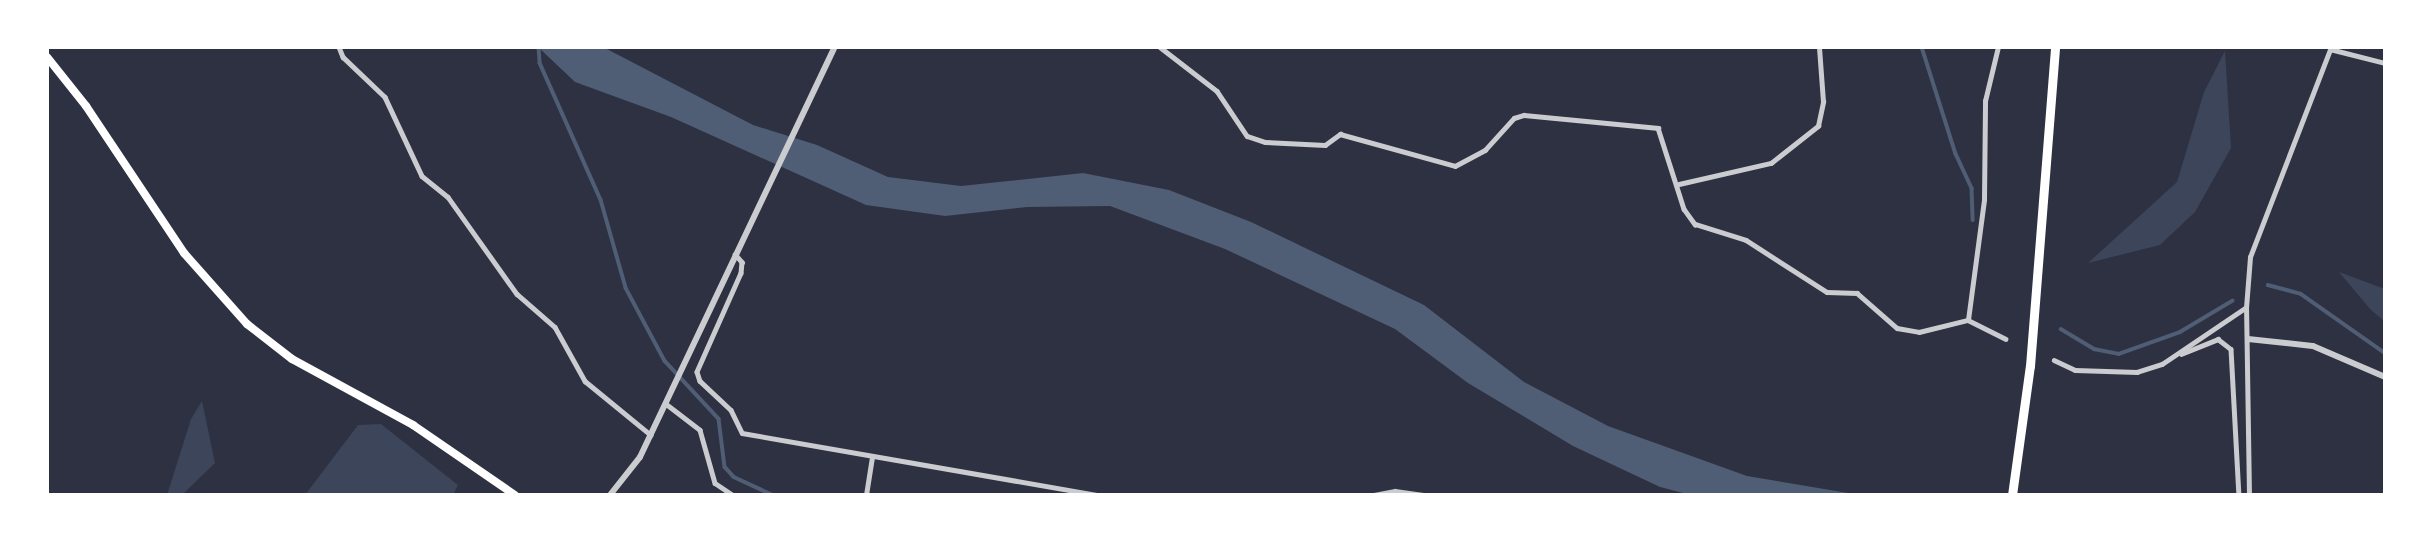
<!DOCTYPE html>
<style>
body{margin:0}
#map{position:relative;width:2432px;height:542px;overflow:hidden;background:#2d3142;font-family:"Public Sans",sans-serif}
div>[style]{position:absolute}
.green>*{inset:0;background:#3c4559}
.water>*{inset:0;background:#4f5d75}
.stream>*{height:3.5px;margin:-1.75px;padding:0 1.75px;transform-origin:1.75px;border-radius:1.75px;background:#4f5d75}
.minor>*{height:4.5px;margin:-2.25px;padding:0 2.25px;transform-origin:2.25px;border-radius:2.25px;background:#caccd0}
.tertiary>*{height:6px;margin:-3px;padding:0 3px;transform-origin:3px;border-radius:3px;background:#caccd0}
.trunk>*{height:8px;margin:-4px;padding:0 4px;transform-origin:4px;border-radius:4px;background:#fff}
.motorway>*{height:9px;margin:-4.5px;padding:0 4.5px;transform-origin:4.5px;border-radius:4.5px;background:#fff}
span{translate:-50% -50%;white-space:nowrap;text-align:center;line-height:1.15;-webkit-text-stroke:6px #fff;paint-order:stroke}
.frame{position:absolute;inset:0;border:49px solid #fff;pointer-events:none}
</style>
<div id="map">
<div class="green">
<div style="clip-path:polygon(2225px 51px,2231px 148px,2195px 212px,2160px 245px,2088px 263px,2177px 182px,2204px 92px)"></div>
<div style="clip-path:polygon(2339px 272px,2385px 289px,2385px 322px,2370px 309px)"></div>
<div style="clip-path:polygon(202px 401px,215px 463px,182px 495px,167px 495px,191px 419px)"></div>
<div style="clip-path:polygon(381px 424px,458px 485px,453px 495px,305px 495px,358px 425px)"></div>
</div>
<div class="water">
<div style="clip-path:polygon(538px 47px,603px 47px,753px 125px,817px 145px,888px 177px,961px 186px,1083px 173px,1169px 190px,1251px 222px,1424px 305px,1524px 382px,1608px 426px,1747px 476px,1860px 495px,1691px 495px,1660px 487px,1573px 446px,1468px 383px,1395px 329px,1225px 249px,1110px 206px,1027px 207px,945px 216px,866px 205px,671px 117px,575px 82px)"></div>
</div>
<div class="stream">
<div style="left:539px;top:47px;width:16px;rotate:86deg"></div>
<div style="left:540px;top:63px;width:150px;rotate:66deg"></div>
<div style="left:601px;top:200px;width:91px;rotate:74.1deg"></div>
<div style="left:626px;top:288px;width:83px;rotate:61.9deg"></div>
<div style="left:665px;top:361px;width:79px;rotate:47deg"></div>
<div style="left:719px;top:419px;width:48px;rotate:82.9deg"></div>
<div style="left:725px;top:467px;width:13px;rotate:48deg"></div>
<div style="left:734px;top:477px;width:43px;rotate:24.8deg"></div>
<div style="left:1922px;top:47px;width:112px;rotate:72.4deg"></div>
<div style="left:1956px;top:154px;width:38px;rotate:65deg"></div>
<div style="left:1972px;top:188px;width:32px;rotate:88deg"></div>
<div style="left:2268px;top:285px;width:34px;rotate:15deg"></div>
<div style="left:2301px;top:294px;width:103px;rotate:35.1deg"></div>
<div style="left:2061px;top:329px;width:39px;rotate:31deg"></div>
<div style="left:2094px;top:349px;width:25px;rotate:11deg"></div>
<div style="left:2119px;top:354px;width:65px;rotate:-19.8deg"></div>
<div style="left:2180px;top:332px;width:61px;rotate:-30.8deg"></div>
</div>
<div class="minor">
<div style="left:339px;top:47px;width:11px;rotate:68deg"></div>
<div style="left:343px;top:57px;width:58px;rotate:43.6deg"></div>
<div style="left:385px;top:97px;width:87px;rotate:64.9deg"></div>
<div style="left:422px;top:176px;width:33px;rotate:39deg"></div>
<div style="left:448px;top:197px;width:119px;rotate:54.6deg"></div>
<div style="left:517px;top:294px;width:50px;rotate:41deg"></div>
<div style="left:555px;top:327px;width:62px;rotate:60.9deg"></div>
<div style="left:585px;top:381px;width:85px;rotate:39.3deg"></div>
<div style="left:1160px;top:47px;width:72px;rotate:37.7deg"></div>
<div style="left:1217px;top:91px;width:54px;rotate:56.3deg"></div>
<div style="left:1247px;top:136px;width:19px;rotate:18deg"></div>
<div style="left:1265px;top:142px;width:60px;rotate:2.9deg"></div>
<div style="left:1325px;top:145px;width:19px;rotate:-36deg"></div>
<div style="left:1340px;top:134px;width:119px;rotate:15.5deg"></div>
<div style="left:1455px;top:166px;width:34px;rotate:-28deg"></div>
<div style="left:1485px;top:150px;width:43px;rotate:-47.8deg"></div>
<div style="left:1514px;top:118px;width:10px;rotate:-17deg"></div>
<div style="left:1524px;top:115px;width:135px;rotate:5.5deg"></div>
<div style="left:1658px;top:128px;width:85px;rotate:72.2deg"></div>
<div style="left:1684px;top:209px;width:19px;rotate:54deg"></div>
<div style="left:1695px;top:224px;width:53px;rotate:17.4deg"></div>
<div style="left:1746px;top:240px;width:96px;rotate:32.7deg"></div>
<div style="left:1827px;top:292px;width:30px;rotate:2deg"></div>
<div style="left:1857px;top:293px;width:53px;rotate:41.2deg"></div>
<div style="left:1897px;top:328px;width:22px;rotate:10deg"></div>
<div style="left:1919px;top:332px;width:50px;rotate:-13.8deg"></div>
<div style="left:1968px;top:320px;width:42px;rotate:26.6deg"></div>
<div style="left:2330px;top:49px;width:57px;rotate:14.3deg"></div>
<div style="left:1679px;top:184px;width:94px;rotate:-12.9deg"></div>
<div style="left:1771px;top:163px;width:60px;rotate:-38.2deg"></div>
<div style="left:1818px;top:126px;width:25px;rotate:-78deg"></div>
<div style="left:1823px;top:102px;width:55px;rotate:-94.2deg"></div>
<div style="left:735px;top:254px;width:11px;rotate:49deg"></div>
<div style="left:742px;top:262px;width:11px;rotate:95deg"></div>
<div style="left:741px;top:273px;width:108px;rotate:114deg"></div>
<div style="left:697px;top:372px;width:9px;rotate:72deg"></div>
<div style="left:700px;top:381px;width:42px;rotate:43.1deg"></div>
<div style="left:731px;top:410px;width:25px;rotate:64deg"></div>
<div style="left:742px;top:433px;width:361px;rotate:9.9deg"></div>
<div style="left:1968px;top:320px;width:121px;rotate:-82.4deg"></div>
<div style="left:1984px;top:200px;width:99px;rotate:-89.4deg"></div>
<div style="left:1985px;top:101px;width:56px;rotate:-76.5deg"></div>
<div style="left:2181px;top:354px;width:40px;rotate:-22deg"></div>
<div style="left:2218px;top:339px;width:16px;rotate:38deg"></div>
<div style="left:2231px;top:349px;width:146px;rotate:86.9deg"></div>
<div style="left:2054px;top:360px;width:23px;rotate:25deg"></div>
<div style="left:2075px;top:370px;width:62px;rotate:1.8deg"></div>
<div style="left:2137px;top:372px;width:26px;rotate:-18deg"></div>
<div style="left:2162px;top:364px;width:100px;rotate:-34deg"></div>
<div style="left:665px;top:403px;width:44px;rotate:37.6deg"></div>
<div style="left:700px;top:430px;width:55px;rotate:74.2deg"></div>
<div style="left:715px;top:483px;width:22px;rotate:34deg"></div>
<div style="left:866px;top:495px;width:38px;rotate:-81deg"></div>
<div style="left:1374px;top:495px;width:21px;rotate:-11deg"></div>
<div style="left:1395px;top:491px;width:30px;rotate:8deg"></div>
<div style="left:2249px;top:495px;width:187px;rotate:-90.9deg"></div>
<div style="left:2246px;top:308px;width:51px;rotate:-85.5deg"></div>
<div style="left:2250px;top:257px;width:225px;rotate:-68.9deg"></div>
</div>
<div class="tertiary">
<div style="left:2248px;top:339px;width:65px;rotate:6.1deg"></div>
<div style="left:2313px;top:346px;width:78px;rotate:23.3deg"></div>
<div style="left:610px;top:495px;width:48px;rotate:-51.7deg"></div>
<div style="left:640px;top:457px;width:454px;rotate:-64.6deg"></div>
</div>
<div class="trunk">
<div style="left:47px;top:57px;width:63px;rotate:51.5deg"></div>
<div style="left:86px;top:106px;width:177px;rotate:56.3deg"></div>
<div style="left:184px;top:253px;width:95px;rotate:48.4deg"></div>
<div style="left:247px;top:324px;width:57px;rotate:37.9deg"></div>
<div style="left:292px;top:359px;width:138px;rotate:28.6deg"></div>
<div style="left:413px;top:425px;width:124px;rotate:34.5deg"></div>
</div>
<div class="motorway">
<div style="left:2012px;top:495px;width:130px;rotate:-82.1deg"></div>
<div style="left:2030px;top:366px;width:320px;rotate:-85.5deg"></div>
</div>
<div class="frame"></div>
</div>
